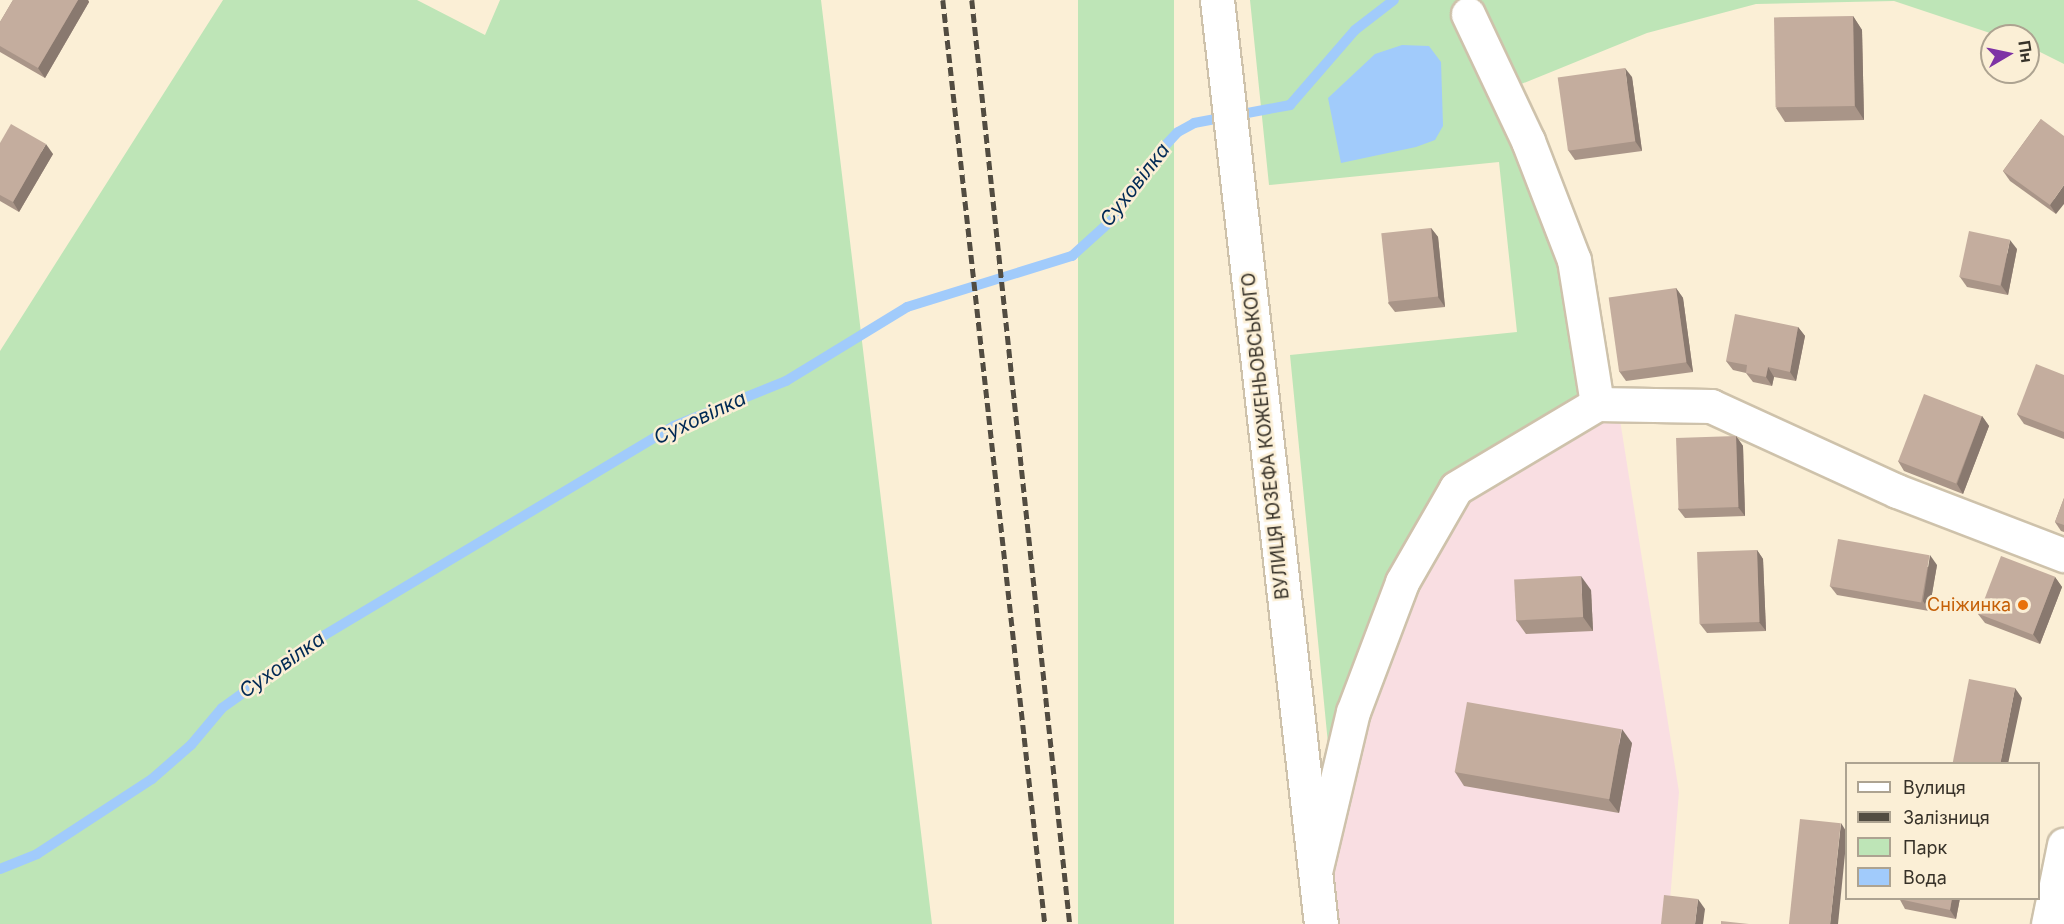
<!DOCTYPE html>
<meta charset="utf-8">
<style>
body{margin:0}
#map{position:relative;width:2064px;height:924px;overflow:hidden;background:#fbefd6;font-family:Inter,sans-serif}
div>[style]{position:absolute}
.industrial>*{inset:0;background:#f9dee2}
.green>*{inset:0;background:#bee5b7;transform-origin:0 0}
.water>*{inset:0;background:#a1cbfb}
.stream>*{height:10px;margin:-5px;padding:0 5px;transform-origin:5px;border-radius:5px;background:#a1cbfb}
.roads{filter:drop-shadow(2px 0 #cec2ab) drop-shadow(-2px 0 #cec2ab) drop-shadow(0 2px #cec2ab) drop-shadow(0 -2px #cec2ab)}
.street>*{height:33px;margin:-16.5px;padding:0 16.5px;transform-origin:16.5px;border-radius:16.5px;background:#fff}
.secondary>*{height:33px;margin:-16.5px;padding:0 16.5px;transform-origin:16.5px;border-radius:16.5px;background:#fff}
.rail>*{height:4.5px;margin-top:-2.25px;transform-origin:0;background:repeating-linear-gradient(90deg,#524c41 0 9px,transparent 0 13.5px)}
.wall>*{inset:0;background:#a99588}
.shaded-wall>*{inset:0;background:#89796f}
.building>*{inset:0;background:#c4ad9e;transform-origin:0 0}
.dots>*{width:16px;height:16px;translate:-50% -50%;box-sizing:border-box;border:3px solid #fbefd6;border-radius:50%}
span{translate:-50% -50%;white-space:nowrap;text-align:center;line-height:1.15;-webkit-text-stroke:5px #fbefd6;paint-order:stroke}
.street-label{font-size:18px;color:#373229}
.food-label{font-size:18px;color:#c56008}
.right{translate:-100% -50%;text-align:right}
.water-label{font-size:20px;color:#002954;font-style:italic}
.legend{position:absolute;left:1845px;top:762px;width:195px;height:138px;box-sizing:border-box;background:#fbefd6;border:2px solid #ada391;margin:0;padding:8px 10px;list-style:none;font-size:18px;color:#373229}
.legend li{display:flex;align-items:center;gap:12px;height:30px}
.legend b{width:30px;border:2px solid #ada391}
.north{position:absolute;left:1980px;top:24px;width:60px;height:60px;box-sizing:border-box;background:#fbefd6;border:2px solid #ada391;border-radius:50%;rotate:81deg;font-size:16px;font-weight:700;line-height:24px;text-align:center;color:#373229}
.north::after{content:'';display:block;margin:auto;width:21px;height:27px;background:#7e33a5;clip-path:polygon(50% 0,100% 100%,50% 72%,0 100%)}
</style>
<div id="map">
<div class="industrial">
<div style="clip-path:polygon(1602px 419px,1620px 420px,1679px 792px,1668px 924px,1334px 924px,1330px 883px,1369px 720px,1419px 592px,1467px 503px)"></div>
</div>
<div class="green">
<div style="clip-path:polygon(223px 0,417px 0,485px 35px,500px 0,821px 0,932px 924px,0 924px,0 351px)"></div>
<div style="left:1078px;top:0;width:96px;height:930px"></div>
<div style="clip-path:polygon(1250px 0,2064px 0,2064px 64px,2028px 46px,2028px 36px,1999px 36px,1894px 1px,1756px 4px,1647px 33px,1504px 91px,1528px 141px,1595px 396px,1453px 479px,1330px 764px,1290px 355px,1517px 332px,1499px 162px,1269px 185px)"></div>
</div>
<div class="water">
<div style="clip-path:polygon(1402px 45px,1429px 46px,1441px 62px,1443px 126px,1435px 140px,1416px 147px,1341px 163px,1328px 98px,1375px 54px)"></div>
</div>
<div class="stream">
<div style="left:0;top:869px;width:40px;rotate:-22deg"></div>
<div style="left:37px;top:854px;width:137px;rotate:-33.1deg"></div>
<div style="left:152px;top:779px;width:52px;rotate:-41.1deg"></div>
<div style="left:191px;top:745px;width:48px;rotate:-50deg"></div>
<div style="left:222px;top:708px;width:124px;rotate:-35.5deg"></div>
<div style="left:323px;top:636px;width:409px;rotate:-30.9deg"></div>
<div style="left:674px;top:426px;width:121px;rotate:-21.9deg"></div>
<div style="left:786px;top:381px;width:142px;rotate:-31.4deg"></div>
<div style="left:907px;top:307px;width:173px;rotate:-17.2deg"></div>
<div style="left:1072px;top:256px;width:57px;rotate:-42.1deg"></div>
<div style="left:1114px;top:218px;width:84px;rotate:-55.2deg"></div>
<div style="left:1162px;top:149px;width:23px;rotate:-47deg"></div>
<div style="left:1178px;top:132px;width:18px;rotate:-29deg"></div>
<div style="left:1194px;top:123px;width:98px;rotate:-10.6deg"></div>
<div style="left:1290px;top:105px;width:99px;rotate:-49.1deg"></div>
<div style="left:1355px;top:30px;width:49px;rotate:-37.6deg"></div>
</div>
<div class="roads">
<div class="street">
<div style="left:1468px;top:14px;width:140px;rotate:64.7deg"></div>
<div style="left:1528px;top:141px;width:128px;rotate:68.9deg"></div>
<div style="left:1574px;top:260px;width:146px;rotate:80.9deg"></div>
<div style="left:1316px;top:868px;width:160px;rotate:-76.7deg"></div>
<div style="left:1353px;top:712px;width:139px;rotate:-69.3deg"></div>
<div style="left:1402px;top:582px;width:108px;rotate:-60.1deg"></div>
<div style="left:1456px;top:488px;width:164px;rotate:-30.8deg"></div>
<div style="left:1597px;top:404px;width:114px;rotate:1deg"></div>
<div style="left:1711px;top:406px;width:205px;rotate:24.6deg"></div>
<div style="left:1897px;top:491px;width:179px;rotate:21deg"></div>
</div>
<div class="secondary">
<div style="left:1217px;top:0;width:930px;rotate:83.58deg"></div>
<div style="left:2048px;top:924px;width:81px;rotate:-78.6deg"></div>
</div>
</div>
<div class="rail">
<div style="left:943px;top:0;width:930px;rotate:83.7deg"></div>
<div style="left:972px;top:0;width:929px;rotate:83.95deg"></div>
</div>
<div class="wall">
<div style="clip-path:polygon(13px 0,88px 0,89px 2px,45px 78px,0 52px,0 22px)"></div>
<div style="clip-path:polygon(1853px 16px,1862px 30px,1864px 120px,1785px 122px,1776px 108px)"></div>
<div style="clip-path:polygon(1632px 77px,1642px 151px,1575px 160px,1568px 150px)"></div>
<div style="clip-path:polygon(2041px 119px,2056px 214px,2010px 181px,2003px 171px)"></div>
<div style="clip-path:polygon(0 143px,53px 154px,19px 212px,0 201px)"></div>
<div style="clip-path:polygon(1431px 228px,1438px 237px,1445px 307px,1395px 312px,1388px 303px)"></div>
<div style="clip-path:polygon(2017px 249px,2008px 295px,1967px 287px,1960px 277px)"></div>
<div style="clip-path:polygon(1676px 288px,1683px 298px,1693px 372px,1626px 381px,1619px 371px)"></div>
<div style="clip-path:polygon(1798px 327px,1805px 336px,1796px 381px,1774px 377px,1772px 386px,1753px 382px,1746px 373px,1733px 370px,1726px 361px)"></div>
<div style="clip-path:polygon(2064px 375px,2064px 439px,2024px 424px,2017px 414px)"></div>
<div style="clip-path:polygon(1982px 416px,1989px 426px,1963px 494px,1904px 471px,1898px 461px)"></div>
<div style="clip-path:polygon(1736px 436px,1743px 446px,1745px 516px,1685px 518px,1678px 509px)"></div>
<div style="clip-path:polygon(2064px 498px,2064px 532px,2061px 531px,2055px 522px)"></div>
<div style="clip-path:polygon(1757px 550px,1763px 559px,1766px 631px,1707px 633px,1700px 624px)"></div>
<div style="clip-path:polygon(1937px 565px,1929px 611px,1837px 595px,1830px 586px)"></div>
<div style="clip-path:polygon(2055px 577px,2062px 587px,2040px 644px,1985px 623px,1978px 614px)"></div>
<div style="clip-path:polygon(1591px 590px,1593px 631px,1526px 634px,1516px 620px)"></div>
<div style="clip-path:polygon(1632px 743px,1619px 813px,1464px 786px,1455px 772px)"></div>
<div style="clip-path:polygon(1899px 898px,1960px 898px,1956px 919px,1905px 909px)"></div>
</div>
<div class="shaded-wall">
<div style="clip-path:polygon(78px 0,88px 0,89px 2px,45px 78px,38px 68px)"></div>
<div style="clip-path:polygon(1853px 16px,1862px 30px,1864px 120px,1855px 106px)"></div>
<div style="clip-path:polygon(1625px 68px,1632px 77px,1642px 151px,1635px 141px)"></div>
<div style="clip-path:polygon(46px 144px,53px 154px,19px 212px,13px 202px)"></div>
<div style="clip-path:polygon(2064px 185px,2064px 204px,2056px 214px,2050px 205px)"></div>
<div style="clip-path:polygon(1431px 228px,1438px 237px,1445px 307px,1438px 297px)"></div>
<div style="clip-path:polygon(2010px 240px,2017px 249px,2008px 295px,2001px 285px)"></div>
<div style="clip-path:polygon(1676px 288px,1683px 298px,1693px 372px,1686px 362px)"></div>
<div style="clip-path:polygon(1798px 327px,1805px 336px,1796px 381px,1790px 372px)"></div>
<div style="clip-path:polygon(1768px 367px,1774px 377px,1772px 386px,1766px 377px)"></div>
<div style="clip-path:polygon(1982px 416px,1989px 426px,1963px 494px,1957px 484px)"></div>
<div style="clip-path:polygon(1736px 436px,1743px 446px,1745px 516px,1738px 507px)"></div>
<div style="clip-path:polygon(1757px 550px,1763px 559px,1766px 631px,1759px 622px)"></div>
<div style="clip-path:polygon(1930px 555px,1937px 565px,1929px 611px,1923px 601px)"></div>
<div style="clip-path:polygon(1581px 576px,1591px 590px,1593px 631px,1583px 617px)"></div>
<div style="clip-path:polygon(2055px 577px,2062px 587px,2040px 644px,2033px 634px)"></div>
<div style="clip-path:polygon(2015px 688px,2022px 698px,2008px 764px,2000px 764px)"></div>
<div style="clip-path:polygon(1622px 729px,1632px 743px,1619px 813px,1609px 800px)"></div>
<div style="clip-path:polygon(1841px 823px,1846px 831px,1846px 844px,1838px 924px,1830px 924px)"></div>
<div style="clip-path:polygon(1952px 898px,1960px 898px,1956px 919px,1950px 910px)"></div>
<div style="clip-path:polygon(1698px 899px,1705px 909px,1703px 924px,1695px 924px)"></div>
</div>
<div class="building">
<div style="clip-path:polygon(13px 0,78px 0,38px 68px,0 46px,0 22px)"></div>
<div style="left:1853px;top:16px;width:90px;height:79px;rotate:89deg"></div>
<div style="left:1625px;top:68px;width:74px;height:68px;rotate:82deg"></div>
<div style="clip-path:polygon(2041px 119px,2064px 136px,2064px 185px,2050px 205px,2003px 171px)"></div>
<div style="clip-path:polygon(11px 124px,46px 144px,13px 202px,0 195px,0 143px)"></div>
<div style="left:1431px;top:228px;width:69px;height:50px;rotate:84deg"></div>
<div style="left:1969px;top:231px;width:42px;height:47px;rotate:12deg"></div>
<div style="left:1676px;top:288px;width:75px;height:68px;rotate:82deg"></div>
<div style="clip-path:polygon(1735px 314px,1798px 327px,1790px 372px,1768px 367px,1766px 377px,1746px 373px,1747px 365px,1726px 361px)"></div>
<div style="clip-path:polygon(2036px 364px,2064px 375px,2064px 432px,2017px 414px)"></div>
<div style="left:1924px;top:394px;width:62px;height:72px;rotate:21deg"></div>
<div style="left:1736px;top:436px;width:71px;height:60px;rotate:88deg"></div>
<div style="clip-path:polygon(2064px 498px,2064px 525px,2055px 522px)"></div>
<div style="left:1838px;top:539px;width:93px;height:48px;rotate:10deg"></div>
<div style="left:1757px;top:550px;width:72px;height:60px;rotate:88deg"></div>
<div style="left:2001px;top:556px;width:58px;height:62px;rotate:21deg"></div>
<div style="left:1581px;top:576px;width:41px;height:67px;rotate:87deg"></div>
<div style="left:1969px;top:679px;width:47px;height:87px;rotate:11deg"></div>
<div style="left:1467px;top:702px;width:157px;height:71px;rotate:10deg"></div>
<div style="left:1800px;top:819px;width:41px;height:106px;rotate:6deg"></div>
<div style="clip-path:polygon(1664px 895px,1698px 899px,1695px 924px,1661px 924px)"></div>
<div style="clip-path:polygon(1899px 898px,1952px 898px,1950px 910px,1899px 899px)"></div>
<div style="clip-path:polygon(1721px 921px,1749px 924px,1721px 924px)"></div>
</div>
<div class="dots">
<div style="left:2023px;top:605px;background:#e8710a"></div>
</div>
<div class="street-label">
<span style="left:1266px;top:436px;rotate:-96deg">ВУЛИЦЯ ЮЗЕФА КОЖЕНЬОВСЬКОГО</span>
</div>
<div class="food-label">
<span class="right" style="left:2011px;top:605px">Сніжинка</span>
</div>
<div class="water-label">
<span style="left:1135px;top:185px;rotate:-52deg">Суховілка</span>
<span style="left:700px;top:418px;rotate:-25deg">Суховілка</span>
<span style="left:282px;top:665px;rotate:-35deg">Суховілка</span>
</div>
<ul class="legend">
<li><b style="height:8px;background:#fff"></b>Вулиця</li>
<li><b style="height:8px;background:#524c41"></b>Залізниця</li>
<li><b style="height:16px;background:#bee5b7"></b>Парк</li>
<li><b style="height:16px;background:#a1cbfb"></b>Вода</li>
</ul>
<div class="north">Пн</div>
</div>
